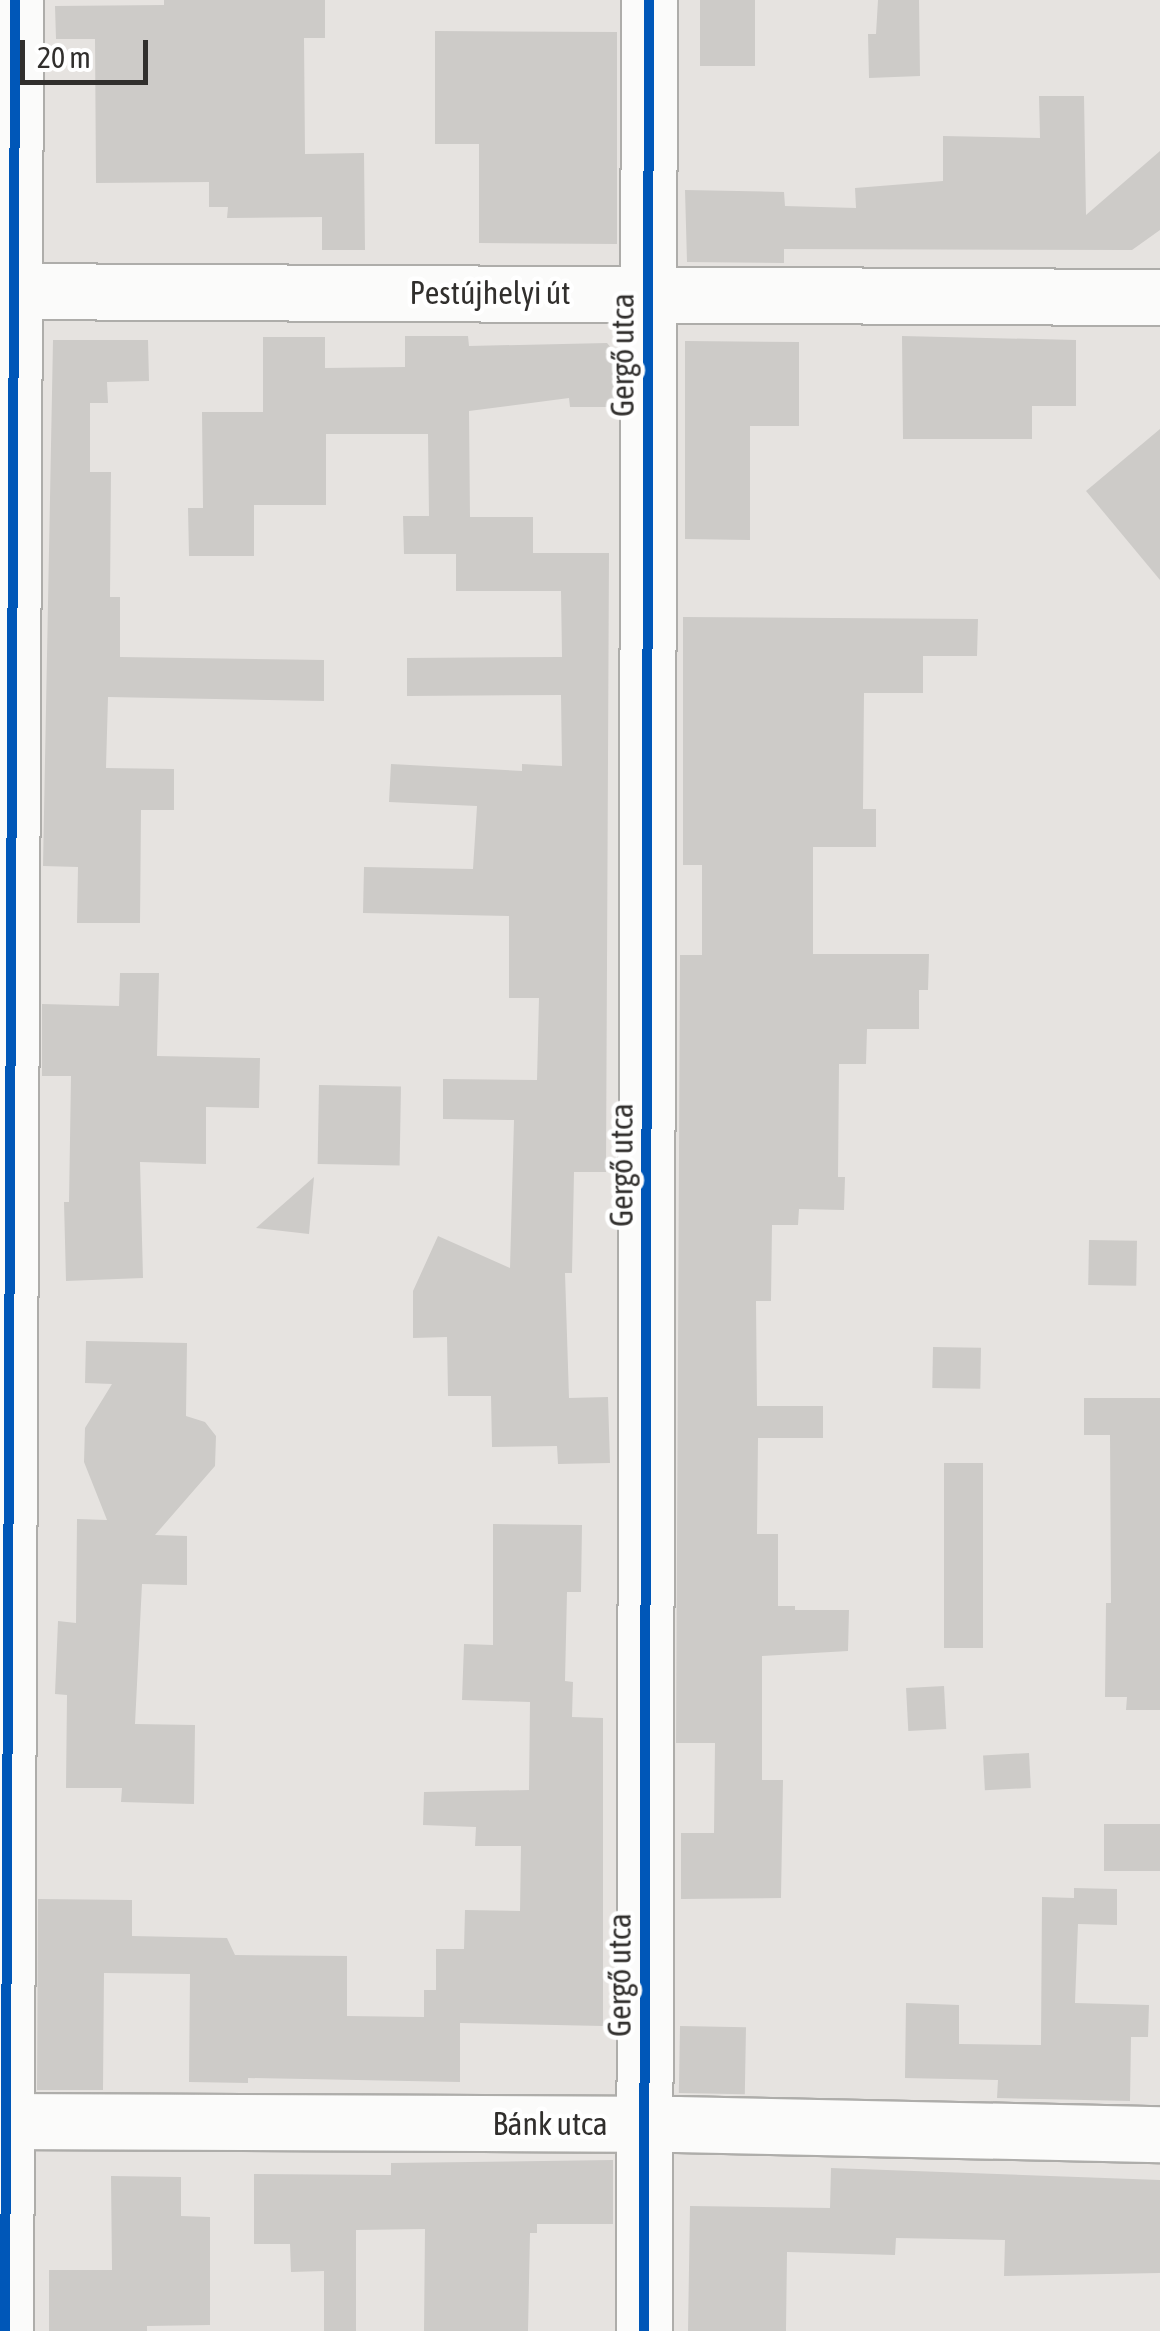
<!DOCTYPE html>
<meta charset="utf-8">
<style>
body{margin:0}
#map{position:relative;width:1160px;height:2331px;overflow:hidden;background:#e6e3e0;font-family:"Asap Condensed",sans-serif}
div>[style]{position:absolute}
.building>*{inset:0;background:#cdcbc8;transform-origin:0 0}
.roads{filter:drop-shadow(2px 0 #aeadaa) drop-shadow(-2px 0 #aeadaa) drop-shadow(0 2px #aeadaa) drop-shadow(0 -2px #aeadaa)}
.minor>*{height:55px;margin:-27.5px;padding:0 27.5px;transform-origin:27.5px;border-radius:27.5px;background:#fbfbfa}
.cycleway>*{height:10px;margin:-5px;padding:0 5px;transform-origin:5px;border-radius:5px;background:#0057b8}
span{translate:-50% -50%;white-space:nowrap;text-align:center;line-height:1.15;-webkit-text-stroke:9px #fff;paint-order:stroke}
.street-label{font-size:32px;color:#312f2d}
.scale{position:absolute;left:20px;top:40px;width:128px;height:45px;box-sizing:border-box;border:5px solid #312f2d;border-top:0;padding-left:12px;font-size:30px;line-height:35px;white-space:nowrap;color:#312f2d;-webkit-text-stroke:8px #fff;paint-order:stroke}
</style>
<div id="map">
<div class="building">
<div style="clip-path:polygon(164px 0,325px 0,325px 38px,304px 38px,305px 154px,364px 153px,365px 250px,322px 250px,322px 217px,227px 218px,228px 207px,209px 207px,209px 182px,96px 183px,95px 39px,56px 39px,55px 6px,164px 5px)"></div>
<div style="left:700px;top:0;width:55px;height:66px"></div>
<div style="clip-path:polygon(878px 0,919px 0,920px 76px,869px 78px,868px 34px,876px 34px)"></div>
<div style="clip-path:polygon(435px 31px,617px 32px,617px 244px,479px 243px,479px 144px,435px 144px)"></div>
<div style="clip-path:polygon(1039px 96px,1084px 96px,1086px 215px,1160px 151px,1160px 230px,1132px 250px,784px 249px,784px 263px,687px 262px,685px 190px,784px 192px,785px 206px,856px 208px,855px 188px,943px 181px,943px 136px,1040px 138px)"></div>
<div style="clip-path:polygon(405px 336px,468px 336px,469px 346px,607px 343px,617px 355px,617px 407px,570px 407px,569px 398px,469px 411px,470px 517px,533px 517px,533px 553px,609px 553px,606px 1172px,574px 1172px,572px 1273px,565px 1273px,569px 1398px,608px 1397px,610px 1463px,558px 1464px,557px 1446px,492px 1447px,491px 1396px,448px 1396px,447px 1337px,413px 1338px,413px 1291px,438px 1236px,510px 1268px,514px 1120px,443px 1119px,443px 1079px,537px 1080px,539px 998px,509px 998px,509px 916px,363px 913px,364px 867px,473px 869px,477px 806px,389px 802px,391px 764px,522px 771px,522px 764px,562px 766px,561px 695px,407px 696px,407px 658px,562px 657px,561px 591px,456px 591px,456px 554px,404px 554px,403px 516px,429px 516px,428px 434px,326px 434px,326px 505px,254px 505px,254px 556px,189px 556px,188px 508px,203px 508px,202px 412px,263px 412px,263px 337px,325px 337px,325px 368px,405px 367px)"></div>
<div style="clip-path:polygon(902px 336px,1076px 340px,1076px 406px,1032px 406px,1032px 439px,903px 439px)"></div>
<div style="clip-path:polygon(53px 340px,148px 340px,149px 381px,107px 382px,108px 403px,90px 403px,90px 472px,111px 472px,110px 597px,120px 597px,120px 657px,324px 660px,324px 701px,108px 697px,106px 768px,174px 769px,174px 810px,141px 810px,140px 923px,77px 923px,78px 867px,43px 866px)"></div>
<div style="clip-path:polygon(685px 341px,799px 342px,799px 426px,750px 426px,750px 540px,685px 539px)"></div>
<div style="clip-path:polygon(1160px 429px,1160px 580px,1086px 491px)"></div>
<div style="clip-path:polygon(683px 617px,978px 619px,977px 656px,923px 656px,923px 693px,864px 693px,863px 809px,876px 809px,876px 847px,813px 847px,813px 954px,929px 954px,928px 990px,919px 990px,919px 1029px,867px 1029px,866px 1064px,839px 1064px,838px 1177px,845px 1177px,844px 1210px,799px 1209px,798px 1225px,772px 1225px,771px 1301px,756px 1301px,757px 1406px,823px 1406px,823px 1438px,758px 1438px,757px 1534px,778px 1534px,778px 1606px,795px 1606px,795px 1610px,849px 1610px,848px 1651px,762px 1656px,762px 1780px,783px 1780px,781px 1898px,681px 1899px,681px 1833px,714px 1833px,715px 1743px,676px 1743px,680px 955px,702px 955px,702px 865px,683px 865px)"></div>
<div style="clip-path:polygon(120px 973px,159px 973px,157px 1056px,260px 1058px,259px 1108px,206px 1107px,206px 1164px,140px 1162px,143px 1278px,66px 1281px,64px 1202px,69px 1202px,71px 1076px,42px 1076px,42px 1004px,119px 1006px)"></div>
<div style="left:319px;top:1085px;width:82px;height:79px;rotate:1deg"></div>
<div style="clip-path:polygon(314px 1177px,309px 1234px,256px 1228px)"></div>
<div style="left:1089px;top:1240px;width:48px;height:45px;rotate:1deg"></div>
<div style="clip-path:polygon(86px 1341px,187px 1343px,186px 1416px,205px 1422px,216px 1436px,215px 1466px,155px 1535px,187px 1536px,187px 1585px,142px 1584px,135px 1724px,195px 1725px,194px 1804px,121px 1802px,122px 1788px,66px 1788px,67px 1695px,55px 1694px,58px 1621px,76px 1623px,77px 1519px,107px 1520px,84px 1462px,85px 1428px,112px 1384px,85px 1383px)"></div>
<div style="left:933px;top:1347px;width:48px;height:41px;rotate:1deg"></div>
<div style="clip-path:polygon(1084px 1398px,1160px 1398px,1160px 1710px,1126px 1710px,1127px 1697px,1105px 1697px,1106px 1603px,1111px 1603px,1110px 1435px,1084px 1435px)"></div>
<div style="left:944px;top:1463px;width:39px;height:185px"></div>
<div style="clip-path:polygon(493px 1524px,582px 1525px,581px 1592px,567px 1592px,565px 1681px,573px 1682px,572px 1717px,603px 1718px,603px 2026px,460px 2023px,460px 2082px,248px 2078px,248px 2083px,189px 2082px,190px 1974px,104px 1973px,103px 2090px,37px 2090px,38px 1899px,132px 1900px,132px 1936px,227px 1938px,235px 1955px,347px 1956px,347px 2016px,424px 2017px,424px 1990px,436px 1990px,436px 1949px,464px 1949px,465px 1910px,520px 1911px,521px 1846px,475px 1846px,476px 1827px,423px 1825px,424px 1792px,529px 1790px,530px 1702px,462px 1700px,464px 1644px,493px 1645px)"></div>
<div style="left:944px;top:1686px;width:43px;height:38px;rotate:87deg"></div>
<div style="left:1029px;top:1753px;width:35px;height:46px;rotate:87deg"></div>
<div style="left:1160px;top:1824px;width:47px;height:56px;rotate:90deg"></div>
<div style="clip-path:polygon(1074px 1888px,1117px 1889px,1117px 1925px,1078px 1924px,1075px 2003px,1149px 2005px,1148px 2037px,1131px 2037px,1130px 2101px,997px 2098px,998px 2080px,905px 2078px,906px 2003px,959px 2005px,959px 2044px,1041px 2045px,1042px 1897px,1074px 1898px)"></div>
<div style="left:680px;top:2026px;width:66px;height:67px;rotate:1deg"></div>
<div style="clip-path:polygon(613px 2160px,613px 2224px,537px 2224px,537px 2233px,530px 2233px,528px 2331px,424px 2331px,425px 2229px,356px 2230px,356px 2331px,324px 2331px,324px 2271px,291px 2272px,290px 2244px,254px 2244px,254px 2174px,391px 2175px,391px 2163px)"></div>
<div style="clip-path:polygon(831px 2168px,1160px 2180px,1160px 2273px,1004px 2276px,1005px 2240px,896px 2238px,895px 2255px,787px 2252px,786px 2331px,688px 2331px,690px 2206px,830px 2208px)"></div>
<div style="clip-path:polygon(111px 2176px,181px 2177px,181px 2216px,210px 2217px,210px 2325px,147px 2326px,147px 2331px,49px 2331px,49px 2270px,112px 2270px)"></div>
</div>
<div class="roads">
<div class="minor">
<div style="left:0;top:291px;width:1160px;rotate:0.3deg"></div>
<div style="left:0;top:2121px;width:676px;rotate:0.25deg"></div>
<div style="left:676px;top:2124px;width:484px;rotate:1.2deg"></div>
<div style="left:5px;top:2331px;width:2331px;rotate:-89.75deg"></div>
<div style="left:644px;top:2331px;width:2331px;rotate:-89.88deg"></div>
</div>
</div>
<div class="cycleway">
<div style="left:5px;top:2331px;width:2331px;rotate:-89.75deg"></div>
<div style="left:644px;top:2331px;width:2331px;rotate:-89.88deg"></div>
</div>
<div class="street-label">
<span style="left:490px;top:293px">Pestújhelyi út</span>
<span style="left:623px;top:355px;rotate:-90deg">Gergő utca</span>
<span style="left:622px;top:1165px;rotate:-90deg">Gergő utca</span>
<span style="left:620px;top:1975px;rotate:-90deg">Gergő utca</span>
<span style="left:550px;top:2124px">Bánk utca</span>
</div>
<div class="scale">20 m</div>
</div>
